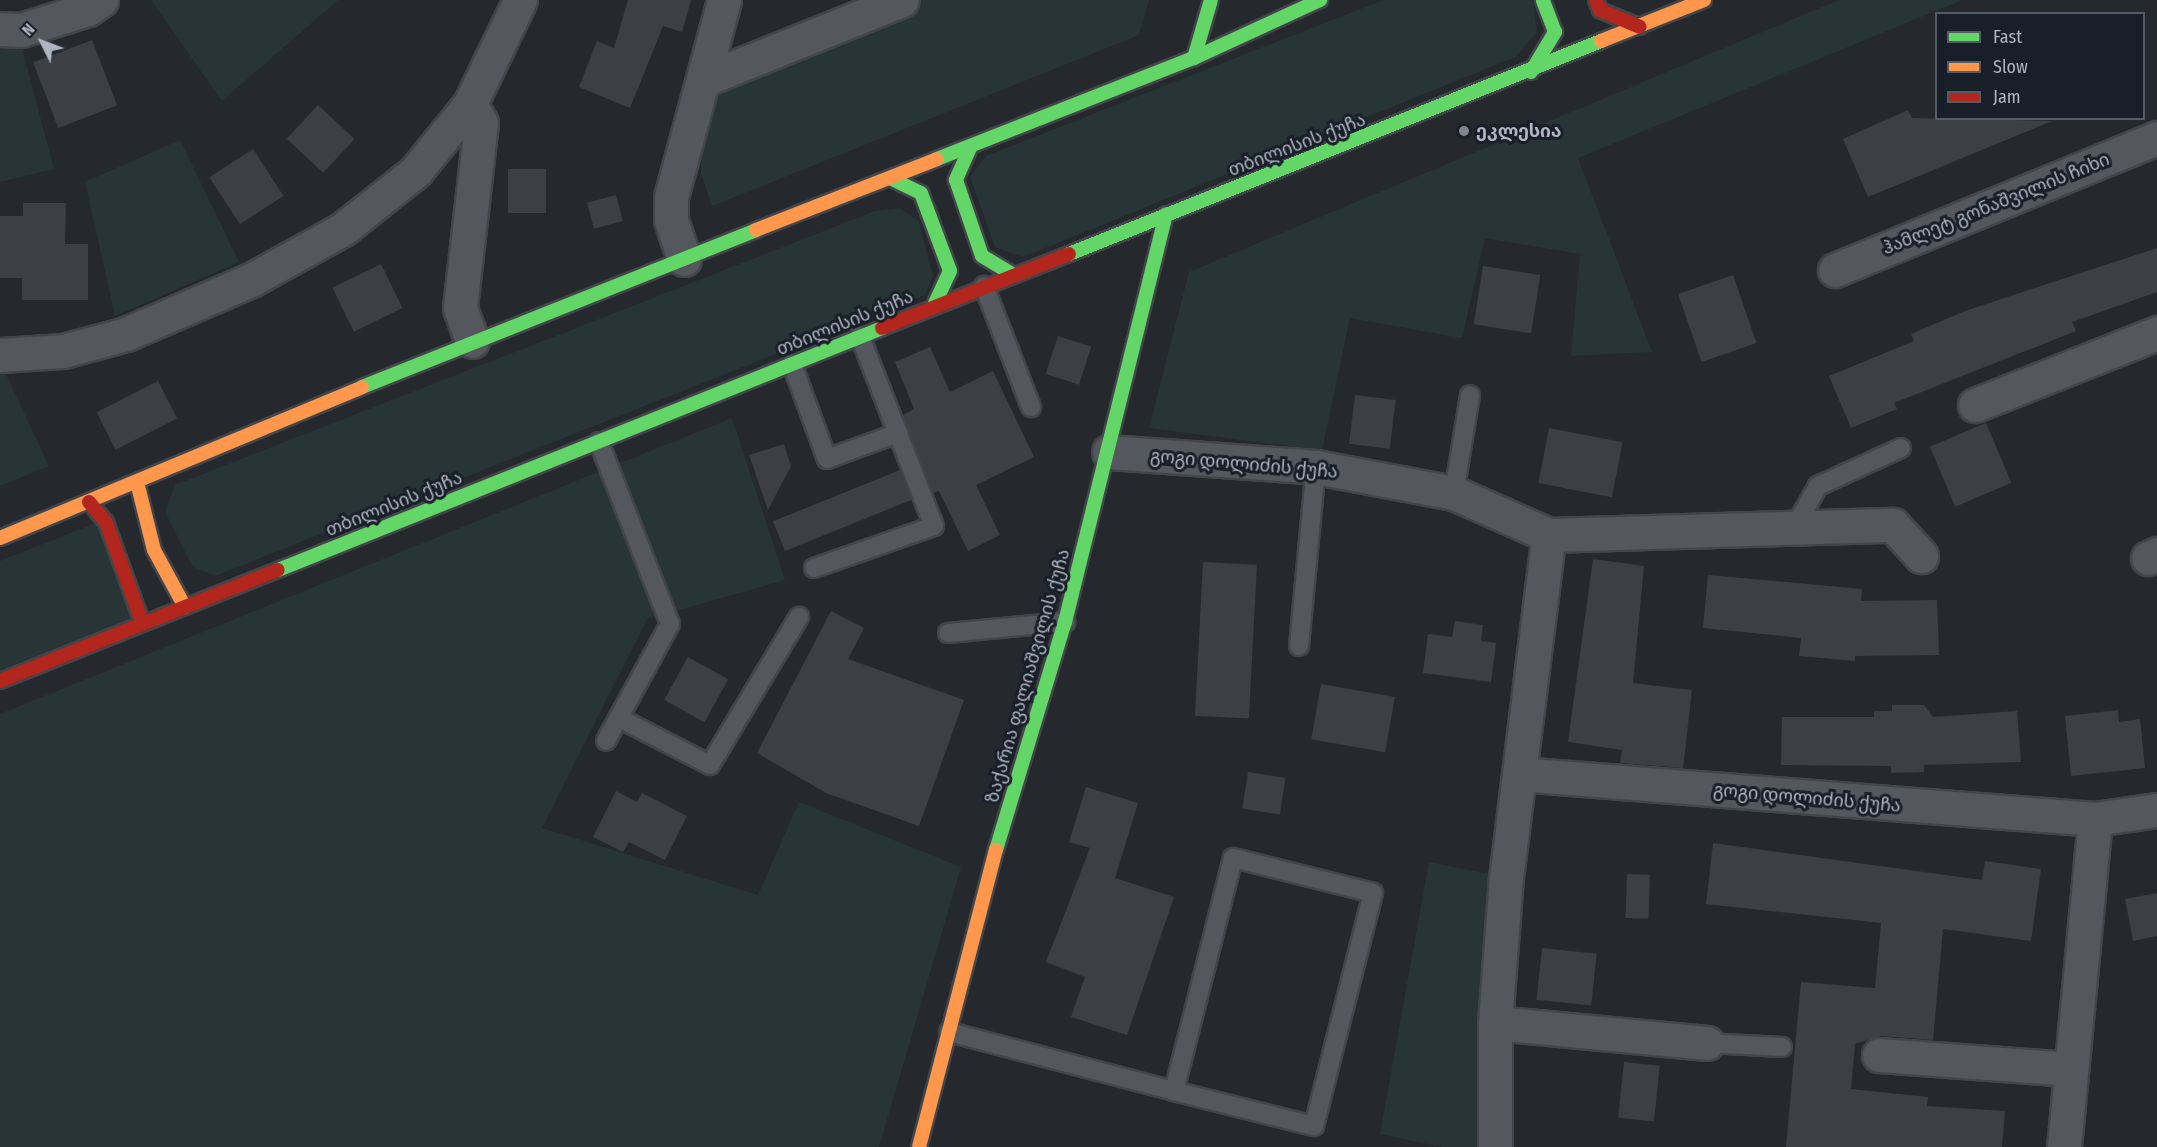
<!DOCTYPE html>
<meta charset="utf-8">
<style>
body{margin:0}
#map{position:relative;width:2157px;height:1147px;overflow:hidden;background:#25292e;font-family:"Fira Sans Condensed","Noto Sans Georgian",sans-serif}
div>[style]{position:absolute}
.green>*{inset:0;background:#273536}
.building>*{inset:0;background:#3c3f43;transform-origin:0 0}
.roads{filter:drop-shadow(2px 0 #424549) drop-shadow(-2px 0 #424549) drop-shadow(0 2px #424549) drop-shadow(0 -2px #424549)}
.lane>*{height:18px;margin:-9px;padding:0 9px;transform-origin:9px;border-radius:9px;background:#54575d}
.street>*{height:33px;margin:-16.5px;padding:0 16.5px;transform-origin:16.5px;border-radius:16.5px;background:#54575d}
.fast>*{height:14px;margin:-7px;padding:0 7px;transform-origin:7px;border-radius:7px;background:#63d668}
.slow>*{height:14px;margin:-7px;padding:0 7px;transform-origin:7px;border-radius:7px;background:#ff974d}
.jam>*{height:14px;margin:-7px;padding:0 7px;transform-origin:7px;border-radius:7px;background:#b3261e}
.dots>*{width:16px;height:16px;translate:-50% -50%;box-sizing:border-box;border:3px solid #191f28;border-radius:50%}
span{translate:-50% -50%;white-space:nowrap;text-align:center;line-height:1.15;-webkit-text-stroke:6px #191f28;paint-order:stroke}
.poi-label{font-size:18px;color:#aeb4c0;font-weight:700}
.left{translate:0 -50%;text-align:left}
.street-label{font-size:18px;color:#aeb4c0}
.legend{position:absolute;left:1935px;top:12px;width:210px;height:108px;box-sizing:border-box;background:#191f28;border:2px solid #555b65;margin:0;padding:8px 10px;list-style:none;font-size:18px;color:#aeb4c0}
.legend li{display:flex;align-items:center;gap:12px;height:30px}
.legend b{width:30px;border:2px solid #555b65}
.north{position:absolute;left:12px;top:12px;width:60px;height:60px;-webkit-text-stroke:4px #191f28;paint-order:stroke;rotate:312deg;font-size:16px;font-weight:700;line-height:24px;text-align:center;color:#aeb4c0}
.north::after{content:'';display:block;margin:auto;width:21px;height:27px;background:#aeb4c0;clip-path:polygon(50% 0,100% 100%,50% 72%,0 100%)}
</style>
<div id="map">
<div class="green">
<div style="clip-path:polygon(151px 0,338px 0,222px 101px)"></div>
<div style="clip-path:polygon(922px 0,1149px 0,1139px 35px,712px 206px,701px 173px,701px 154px,722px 80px)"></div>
<div style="clip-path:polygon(1383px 0,1533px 0,1537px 32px,1515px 57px,1023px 257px,995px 247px,970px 177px,986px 156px)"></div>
<div style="clip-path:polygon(1839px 0,1962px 0,1578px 158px,1652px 352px,1571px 356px,1580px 254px,1485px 238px,1462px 338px,1350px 318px,1322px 450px,1149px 428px,1189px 272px)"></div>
<div style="clip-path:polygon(0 44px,21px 45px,54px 169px,0 182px)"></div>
<div style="clip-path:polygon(180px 140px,239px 262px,115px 316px,85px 182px)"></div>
<div style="clip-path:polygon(900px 208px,919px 222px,933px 276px,925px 295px,215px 576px,193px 567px,165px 512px,175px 485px,875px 211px)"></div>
<div style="clip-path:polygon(0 373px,6px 374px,49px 466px,0 486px)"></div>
<div style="clip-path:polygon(732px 418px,785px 580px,647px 619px,542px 828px,758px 895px,799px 802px,961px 867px,879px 1147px,0 1147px,0 714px)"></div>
<div style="clip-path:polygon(101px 521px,133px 619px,0 670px,0 561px)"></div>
<div style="clip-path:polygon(1429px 862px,1498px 876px,1481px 1147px,1442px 1147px,1380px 1134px)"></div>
</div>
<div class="building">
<div style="clip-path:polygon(628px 0,691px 0,682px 32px,663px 26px,630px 108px,579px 87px,597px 41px,614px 48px)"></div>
<div style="left:92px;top:40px;width:70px;height:63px;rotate:69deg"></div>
<div style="left:318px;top:105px;width:50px;height:46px;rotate:43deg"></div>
<div style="clip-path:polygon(1908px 110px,1912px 118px,2052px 121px,1868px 197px,1843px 139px)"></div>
<div style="left:253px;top:149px;width:56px;height:52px;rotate:57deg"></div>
<div style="left:508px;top:169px;width:38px;height:44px"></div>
<div style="left:616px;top:195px;width:27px;height:30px;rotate:75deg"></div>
<div style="clip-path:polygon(23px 203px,66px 203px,65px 244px,88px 244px,88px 300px,22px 300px,22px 278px,0 278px,0 216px,23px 216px)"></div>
<div style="clip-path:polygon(2157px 248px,2157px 292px,2072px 322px,2076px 331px,1894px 403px,1897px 409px,1851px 428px,1829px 376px,1914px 341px,1911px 334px,1965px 311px)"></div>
<div style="left:381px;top:264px;width:49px;height:54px;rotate:64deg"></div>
<div style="left:1483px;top:266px;width:58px;height:59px;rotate:9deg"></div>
<div style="left:1733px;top:275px;width:72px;height:58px;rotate:71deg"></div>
<div style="left:1058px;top:336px;width:35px;height:40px;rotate:18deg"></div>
<div style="clip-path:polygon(930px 347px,950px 392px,993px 371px,1034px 457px,976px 485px,1000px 535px,968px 551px,939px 491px,933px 493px,903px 415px,914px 409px,895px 362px)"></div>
<div style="left:158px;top:381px;width:42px;height:69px;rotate:63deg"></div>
<div style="left:1355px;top:395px;width:41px;height:49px;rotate:7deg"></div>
<div style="left:1986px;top:423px;width:65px;height:61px;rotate:67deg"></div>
<div style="left:1549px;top:428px;width:75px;height:56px;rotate:11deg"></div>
<div style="clip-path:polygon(784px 444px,791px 466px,768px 510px,749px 455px)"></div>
<div style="left:900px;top:470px;width:32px;height:137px;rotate:68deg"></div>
<div style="clip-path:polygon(1593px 559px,1644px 566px,1633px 683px,1692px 690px,1683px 768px,1620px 763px,1622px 750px,1568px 742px)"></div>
<div style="left:1203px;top:562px;width:54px;height:154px;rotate:3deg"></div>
<div style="clip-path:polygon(1708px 575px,1862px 589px,1861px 601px,1937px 600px,1939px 655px,1855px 656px,1855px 661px,1799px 656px,1801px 638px,1703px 628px)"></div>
<div style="clip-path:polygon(831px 611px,864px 628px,848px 659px,964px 700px,919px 826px,826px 793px,757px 753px)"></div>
<div style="clip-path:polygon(1455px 621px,1483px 625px,1481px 641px,1496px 643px,1491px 682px,1423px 673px,1428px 634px,1452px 637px)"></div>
<div style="left:688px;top:657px;width:46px;height:49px;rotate:29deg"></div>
<div style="left:1321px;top:684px;width:75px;height:56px;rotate:10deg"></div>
<div style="clip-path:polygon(1892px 705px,1924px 705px,1933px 717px,2017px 711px,2021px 762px,1924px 765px,1924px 772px,1891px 773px,1891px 766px,1781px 765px,1782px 717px,1874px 717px,1874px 711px,1892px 711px)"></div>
<div style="clip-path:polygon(2118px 710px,2119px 722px,2140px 719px,2145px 768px,2071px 776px,2065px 716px)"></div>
<div style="left:1248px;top:772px;width:38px;height:37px;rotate:9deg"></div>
<div style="clip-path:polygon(1086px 787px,1138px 803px,1115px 878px,1174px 897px,1127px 1035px,1071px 1017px,1085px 977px,1046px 962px,1090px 848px,1069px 842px)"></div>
<div style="clip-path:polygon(616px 791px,637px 802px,642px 793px,687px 816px,665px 860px,629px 842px,623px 852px,593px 837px)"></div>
<div style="clip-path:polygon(1713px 843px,1982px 880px,1985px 861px,2041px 869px,2031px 941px,1943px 929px,1933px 1040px,1880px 1036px,1855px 1044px,1851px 1089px,1928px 1097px,1927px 1106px,2005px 1111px,2002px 1147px,1786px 1147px,1801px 982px,1875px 988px,1881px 923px,1706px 904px)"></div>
<div style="left:1627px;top:874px;width:23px;height:44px;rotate:2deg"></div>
<div style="clip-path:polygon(2157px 893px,2157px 936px,2133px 941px,2125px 899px)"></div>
<div style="left:1542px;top:948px;width:55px;height:52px;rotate:6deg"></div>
<div style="left:1624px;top:1062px;width:36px;height:56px;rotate:6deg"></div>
</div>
<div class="roads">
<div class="lane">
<div style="left:984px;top:286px;width:130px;rotate:68.8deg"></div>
<div style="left:792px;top:364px;width:101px;rotate:69.8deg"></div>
<div style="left:827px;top:459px;width:76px;rotate:-20.1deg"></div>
<div style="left:599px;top:442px;width:195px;rotate:68.7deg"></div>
<div style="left:670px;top:624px;width:133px;rotate:118.7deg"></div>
<div style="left:1454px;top:493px;width:99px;rotate:-80.7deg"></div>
<div style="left:1796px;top:525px;width:45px;rotate:-60.6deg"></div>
<div style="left:1818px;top:486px;width:91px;rotate:-24.6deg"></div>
<div style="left:814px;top:568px;width:127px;rotate:-19.3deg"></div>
<div style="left:934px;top:526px;width:204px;rotate:-111.3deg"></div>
<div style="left:948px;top:633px;width:118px;rotate:-5.4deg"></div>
<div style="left:1299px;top:646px;width:180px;rotate:-84.6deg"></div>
<div style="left:619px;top:718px;width:102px;rotate:27.3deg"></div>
<div style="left:710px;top:765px;width:173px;rotate:-59deg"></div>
<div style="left:949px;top:1032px;width:233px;rotate:14.7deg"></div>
<div style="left:1174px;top:1091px;width:240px;rotate:-75.8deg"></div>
<div style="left:1233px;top:858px;width:144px;rotate:14deg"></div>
<div style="left:1373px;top:893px;width:240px;rotate:104.2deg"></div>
<div style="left:1314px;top:1126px;width:144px;rotate:-166deg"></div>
<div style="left:1707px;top:1043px;width:75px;rotate:3.1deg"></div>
</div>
<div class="street">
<div style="left:0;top:29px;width:21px;rotate:3deg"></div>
<div style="left:21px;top:30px;width:70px;rotate:-17.4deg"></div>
<div style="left:88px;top:9px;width:16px;rotate:-35deg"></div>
<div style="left:703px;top:80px;width:214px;rotate:-21.9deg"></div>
<div style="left:470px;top:104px;width:22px;rotate:60deg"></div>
<div style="left:481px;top:123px;width:186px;rotate:96.5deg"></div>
<div style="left:460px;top:308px;width:35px;rotate:70deg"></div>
<div style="left:684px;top:259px;width:41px;rotate:-108.4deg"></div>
<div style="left:671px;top:220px;width:23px;rotate:-90deg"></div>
<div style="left:671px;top:197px;width:204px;rotate:-74.9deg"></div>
<div style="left:1835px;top:270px;width:348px;rotate:-22.3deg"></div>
<div style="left:0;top:355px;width:63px;rotate:-3.6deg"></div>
<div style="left:63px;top:351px;width:65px;rotate:-15.1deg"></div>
<div style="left:126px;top:334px;width:136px;rotate:-23.4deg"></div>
<div style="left:251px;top:280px;width:105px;rotate:-29deg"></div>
<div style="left:343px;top:229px;width:92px;rotate:-38.4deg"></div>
<div style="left:415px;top:172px;width:87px;rotate:-51deg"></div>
<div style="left:470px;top:104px;width:115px;rotate:-64.3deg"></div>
<div style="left:1975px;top:405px;width:196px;rotate:-21.6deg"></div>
<div style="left:1109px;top:452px;width:208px;rotate:4.1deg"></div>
<div style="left:1316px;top:467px;width:140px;rotate:10.7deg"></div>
<div style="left:1454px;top:493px;width:104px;rotate:23.9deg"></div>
<div style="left:1549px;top:535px;width:344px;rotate:-1.7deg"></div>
<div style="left:1893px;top:525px;width:42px;rotate:47.9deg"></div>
<div style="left:2148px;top:558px;width:10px;rotate:-24deg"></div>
<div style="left:1519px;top:774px;width:578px;rotate:4.47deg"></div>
<div style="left:2095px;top:819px;width:63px;rotate:-8.3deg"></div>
<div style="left:1495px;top:1023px;width:213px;rotate:5.4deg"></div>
<div style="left:1879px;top:1055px;width:192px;rotate:4.2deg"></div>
<div style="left:1495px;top:1147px;width:124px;rotate:-90deg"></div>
<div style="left:1495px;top:1023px;width:145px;rotate:-85.7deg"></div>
<div style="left:1506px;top:878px;width:346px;rotate:-82.9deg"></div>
<div style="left:2064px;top:1147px;width:329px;rotate:-84.6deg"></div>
</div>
<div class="fast">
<div style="left:1194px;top:58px;width:60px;rotate:-73.7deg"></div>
<div style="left:1531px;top:72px;width:47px;rotate:-59deg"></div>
<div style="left:1555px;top:32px;width:34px;rotate:-111deg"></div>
<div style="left:970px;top:148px;width:35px;rotate:114deg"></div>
<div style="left:956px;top:180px;width:80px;rotate:71.1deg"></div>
<div style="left:982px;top:256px;width:37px;rotate:31deg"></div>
<div style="left:937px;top:159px;width:276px;rotate:-21.5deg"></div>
<div style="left:1194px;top:58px;width:139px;rotate:-24.7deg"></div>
<div style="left:892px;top:179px;width:32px;rotate:26deg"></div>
<div style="left:921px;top:193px;width:83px;rotate:69.6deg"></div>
<div style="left:950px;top:271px;width:38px;rotate:115deg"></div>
<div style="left:1069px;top:254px;width:573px;rotate:-21.82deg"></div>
<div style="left:362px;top:387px;width:424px;rotate:-21.7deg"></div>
<div style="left:278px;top:570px;width:651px;rotate:-21.83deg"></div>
<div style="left:996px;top:850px;width:238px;rotate:-73.2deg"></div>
<div style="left:1065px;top:622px;width:420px;rotate:-76.1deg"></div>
</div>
<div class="slow">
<div style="left:1601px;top:41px;width:111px;rotate:-21.7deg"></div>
<div style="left:756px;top:230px;width:194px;rotate:-21.4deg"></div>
<div style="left:137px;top:482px;width:70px;rotate:76deg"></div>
<div style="left:154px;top:550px;width:65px;rotate:61.5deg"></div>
<div style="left:0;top:538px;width:392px;rotate:-22.6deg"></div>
<div style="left:919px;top:1147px;width:307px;rotate:-75.5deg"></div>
</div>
<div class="jam">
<div style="left:1596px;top:0;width:11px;rotate:68deg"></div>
<div style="left:1600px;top:10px;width:43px;rotate:23deg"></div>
<div style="left:882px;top:328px;width:201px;rotate:-21.6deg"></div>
<div style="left:89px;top:502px;width:26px;rotate:50deg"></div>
<div style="left:106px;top:522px;width:106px;rotate:70.2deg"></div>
<div style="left:0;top:681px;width:299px;rotate:-21.8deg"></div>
</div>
</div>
<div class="dots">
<div style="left:1464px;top:131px;background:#7e838d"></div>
</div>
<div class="poi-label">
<span class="left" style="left:1476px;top:131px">ეკლესია</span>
</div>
<div class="street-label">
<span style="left:1297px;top:145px;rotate:-21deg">თბილისის ქუჩა</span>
<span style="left:1996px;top:204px;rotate:-22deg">ჰამლეტ გონაშვილის ჩიხი</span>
<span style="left:845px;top:323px;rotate:-22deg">თბილისის ქუჩა</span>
<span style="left:1244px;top:464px;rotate:5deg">გოგი დოლიძის ქუჩა</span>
<span style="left:394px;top:504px;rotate:-22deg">თბილისის ქუჩა</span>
<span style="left:1028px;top:676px;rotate:-74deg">ზაქარია ფალიაშვილის ქუჩა</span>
<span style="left:1807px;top:798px;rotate:5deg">გოგი დოლიძის ქუჩა</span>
</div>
<ul class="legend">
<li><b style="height:8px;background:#63d668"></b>Fast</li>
<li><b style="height:8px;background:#ff974d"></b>Slow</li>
<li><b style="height:8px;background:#b3261e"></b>Jam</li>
</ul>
<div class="north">N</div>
</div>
